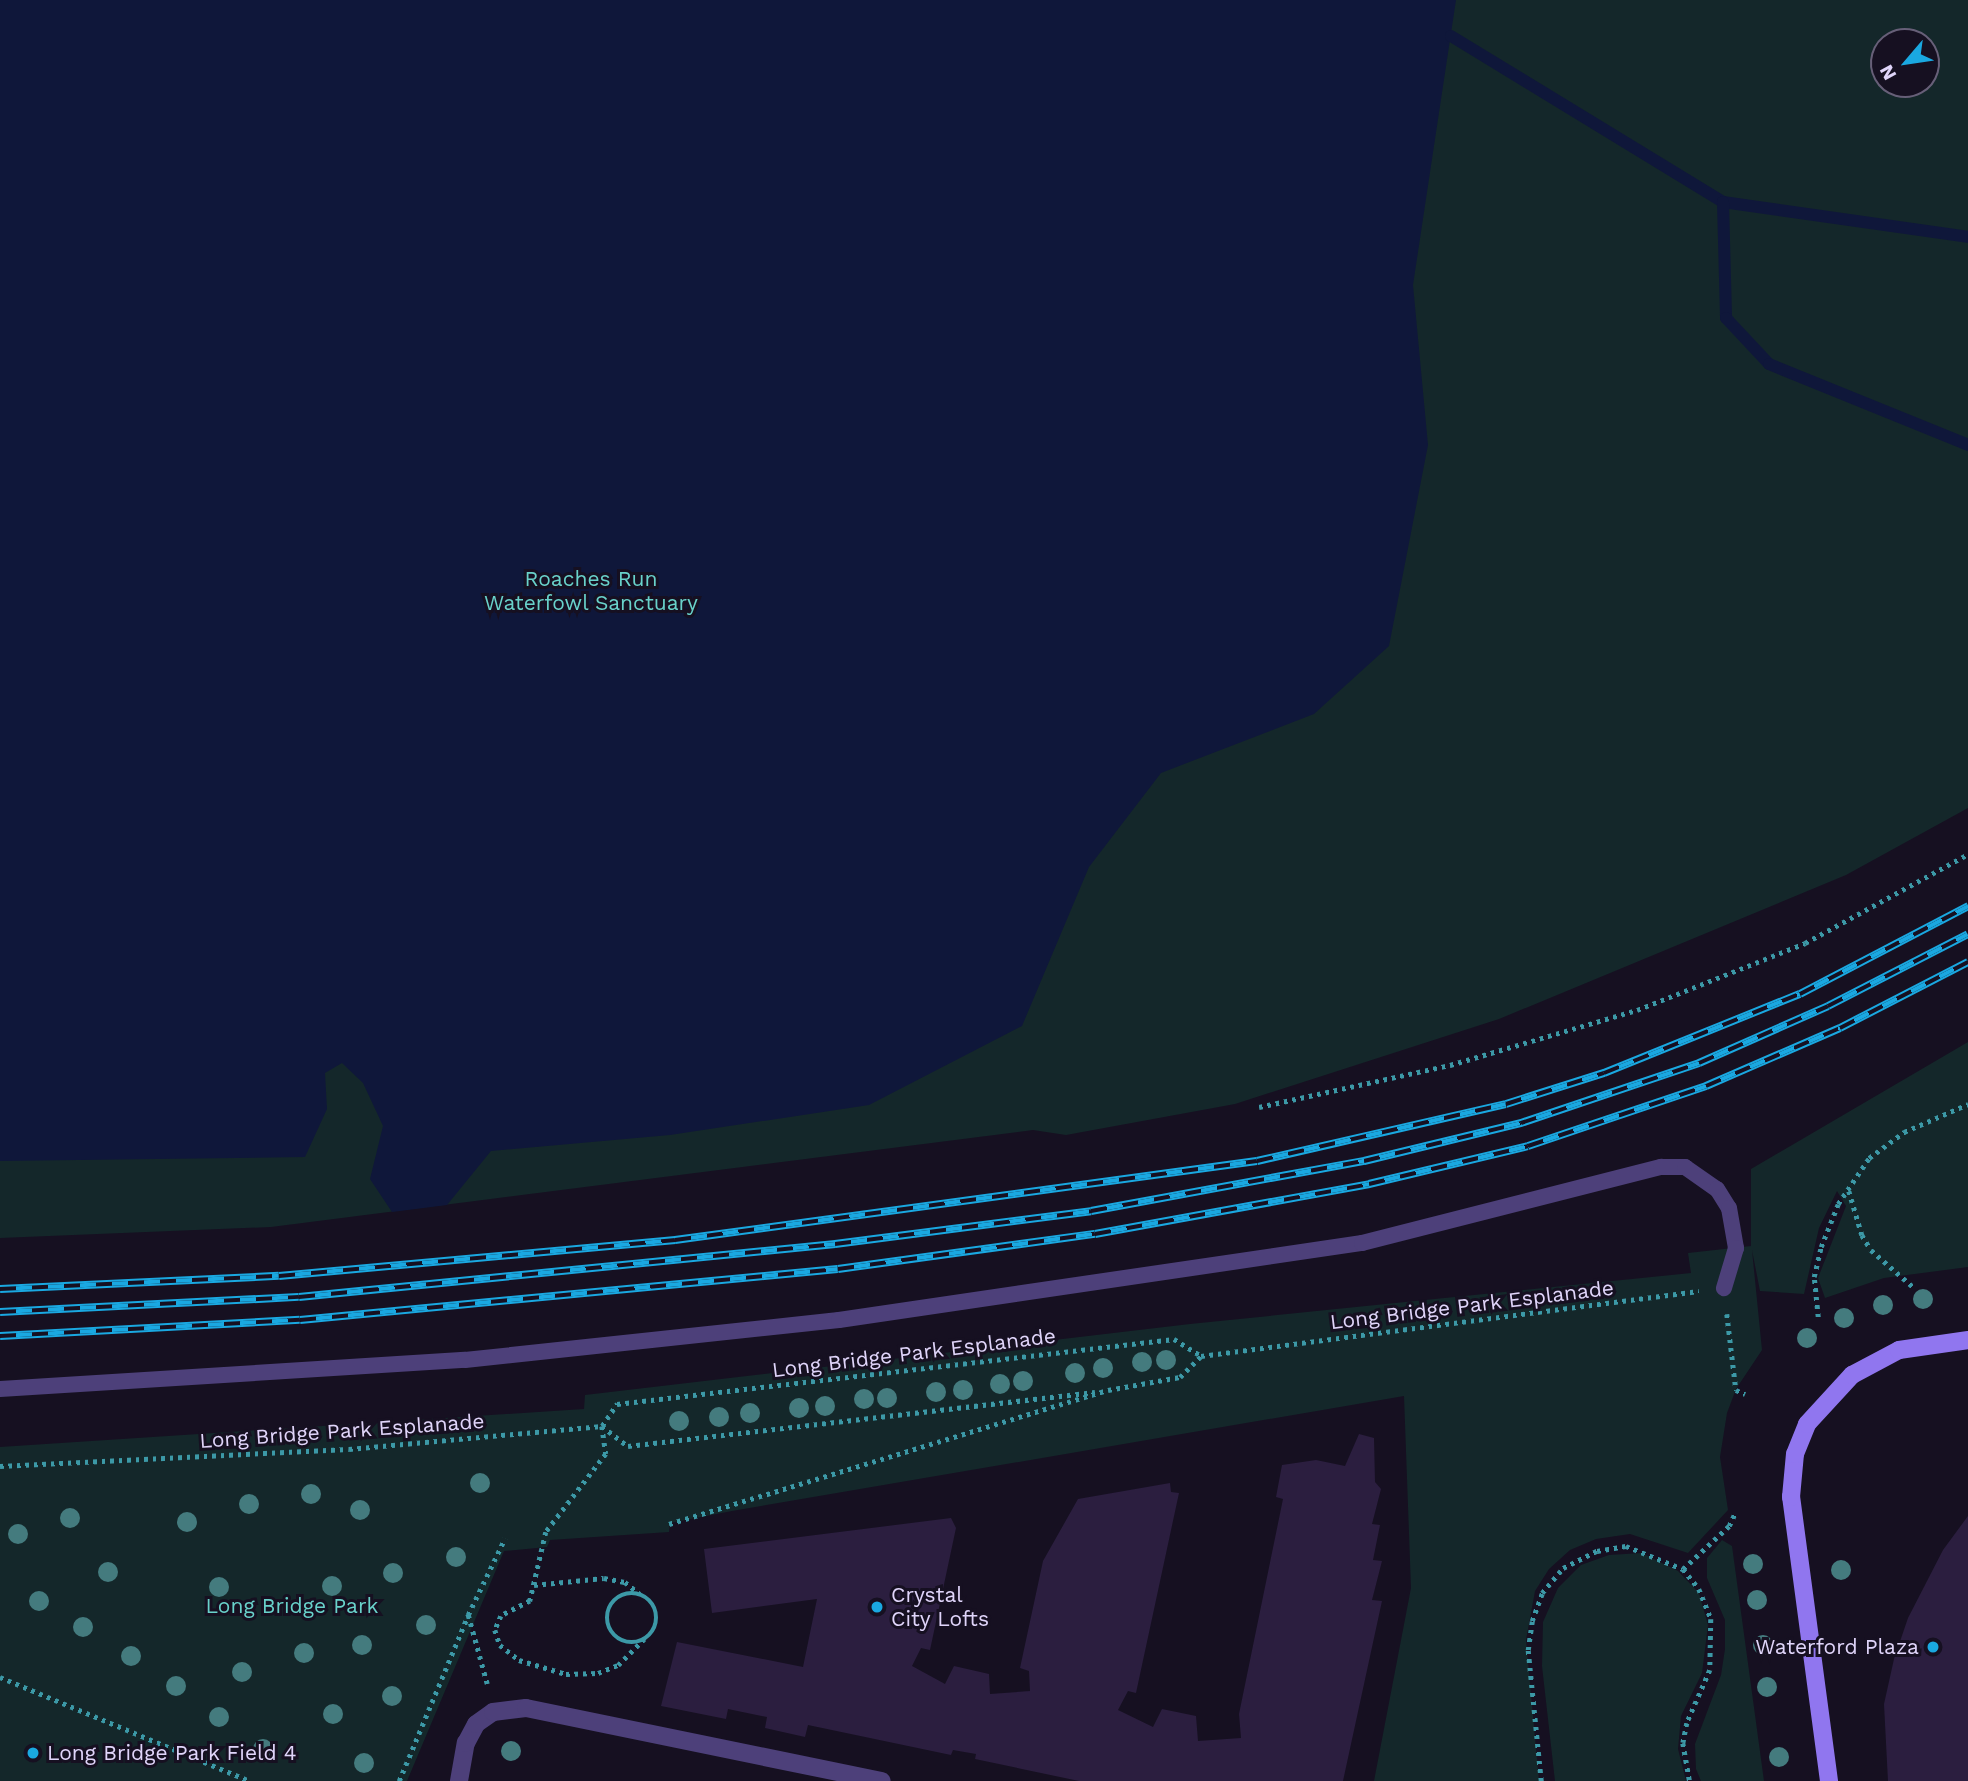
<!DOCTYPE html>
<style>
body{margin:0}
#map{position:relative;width:1968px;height:1781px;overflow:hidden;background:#161021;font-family:"Work Sans",sans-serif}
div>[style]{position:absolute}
.green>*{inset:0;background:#14272a}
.water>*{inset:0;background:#0f173a}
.stream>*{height:12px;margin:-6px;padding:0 6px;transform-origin:6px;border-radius:6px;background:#0f173a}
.building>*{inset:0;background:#2b1e3f}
.path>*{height:4.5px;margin-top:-2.25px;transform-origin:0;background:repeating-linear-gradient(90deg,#3c99a7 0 3.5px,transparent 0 8.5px)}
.path>.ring{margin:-2.25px;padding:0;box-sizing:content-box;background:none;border:4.5px solid #3c99a7;border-radius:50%}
.lane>*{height:16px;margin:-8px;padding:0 8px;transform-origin:8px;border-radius:8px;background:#4d407a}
.street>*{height:18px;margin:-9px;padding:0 9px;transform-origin:9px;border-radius:9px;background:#4d407a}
.secondary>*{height:18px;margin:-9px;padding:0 9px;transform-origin:9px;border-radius:9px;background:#9076ef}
.rail>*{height:8px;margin-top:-4px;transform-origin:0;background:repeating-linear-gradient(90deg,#161021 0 16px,#1aa8e1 0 32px);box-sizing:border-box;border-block:2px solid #1aa8e1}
.trees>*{width:20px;height:20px;margin:-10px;border-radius:50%;background:#447b7e}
.dots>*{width:19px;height:19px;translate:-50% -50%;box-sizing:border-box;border:4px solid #161021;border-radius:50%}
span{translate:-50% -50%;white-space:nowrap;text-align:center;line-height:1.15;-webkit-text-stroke:6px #161021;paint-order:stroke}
.park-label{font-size:21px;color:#69d2cb}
.street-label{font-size:21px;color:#e0d5fa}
.poi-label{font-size:21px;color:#e0d5fa}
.left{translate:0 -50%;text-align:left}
.right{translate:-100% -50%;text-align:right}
.north{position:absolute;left:1870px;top:28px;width:70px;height:70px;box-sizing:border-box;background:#161021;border:2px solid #675f78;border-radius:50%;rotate:241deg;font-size:19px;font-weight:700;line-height:28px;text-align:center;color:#e0d5fa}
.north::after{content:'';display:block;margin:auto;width:24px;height:32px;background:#1aa8e1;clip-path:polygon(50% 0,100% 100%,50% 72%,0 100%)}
</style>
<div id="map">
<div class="green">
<div style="clip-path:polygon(evenodd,0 0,1968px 0,1968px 808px,1846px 875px,1499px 1019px,1235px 1104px,1066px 1135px,1033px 1130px,271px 1227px,0 1238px,0 0,1884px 42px,1926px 42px,1926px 84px,1884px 84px,1884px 42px)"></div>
<div style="clip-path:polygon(1968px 1042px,1968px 1267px,1884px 1278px,1825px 1298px,1818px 1278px,1846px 1206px,1837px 1191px,1819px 1228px,1804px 1294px,1760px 1291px,1752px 1250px,1762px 1350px,1736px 1389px,1727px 1413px,1720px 1457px,1728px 1510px,1688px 1553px,1630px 1534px,1596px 1539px,1570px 1550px,1549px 1569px,1535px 1591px,1526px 1640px,1539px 1781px,1374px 1781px,1411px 1588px,1404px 1396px,732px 1511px,670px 1523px,669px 1532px,550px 1540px,547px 1547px,504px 1551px,407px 1781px,0 1781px,0 1447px,584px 1409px,585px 1395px,1190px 1324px,1691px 1273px,1688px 1253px,1751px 1246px,1751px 1169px)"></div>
<div style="clip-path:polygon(1722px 1540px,1732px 1546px,1764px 1781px,1701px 1781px,1696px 1769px,1695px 1744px,1721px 1675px,1725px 1649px,1725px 1620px,1707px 1578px,1707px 1558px)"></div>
<div style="clip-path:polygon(1642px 1553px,1678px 1571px,1699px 1593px,1708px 1625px,1702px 1673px,1681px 1716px,1678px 1749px,1686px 1781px,1555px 1781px,1542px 1666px,1543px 1622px,1558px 1588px,1581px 1565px,1609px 1555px)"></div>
</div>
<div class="water">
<div style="clip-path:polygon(0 0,1456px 0,1413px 285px,1428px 445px,1389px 646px,1314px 714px,1161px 773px,1089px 867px,1022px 1026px,869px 1105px,670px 1135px,491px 1151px,447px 1205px,392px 1212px,370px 1179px,383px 1126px,363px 1083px,342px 1063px,325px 1073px,327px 1109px,305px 1157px,0 1161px)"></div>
</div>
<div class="stream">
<div style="left:1451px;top:36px;width:319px;rotate:31.4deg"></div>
<div style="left:1723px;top:202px;width:247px;rotate:8.1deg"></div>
<div style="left:1723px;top:202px;width:116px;rotate:88.5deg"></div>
<div style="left:1726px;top:318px;width:63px;rotate:46.9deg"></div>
<div style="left:1769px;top:364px;width:215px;rotate:22.1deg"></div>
</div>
<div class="building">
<div style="clip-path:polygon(1359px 1434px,1374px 1438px,1375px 1482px,1381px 1489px,1372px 1524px,1380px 1525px,1373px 1560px,1382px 1561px,1372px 1600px,1382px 1601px,1343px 1781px,1079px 1781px,975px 1759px,976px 1754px,953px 1750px,951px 1755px,808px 1725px,805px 1737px,765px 1728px,767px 1717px,728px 1709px,726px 1719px,661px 1706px,677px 1642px,803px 1667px,817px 1599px,712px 1613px,704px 1549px,951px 1518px,956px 1528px,930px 1650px,921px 1648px,912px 1666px,945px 1684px,954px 1666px,989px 1674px,990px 1694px,1030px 1691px,1029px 1671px,1020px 1668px,1043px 1561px,1078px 1499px,1170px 1483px,1171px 1492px,1179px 1493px,1136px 1693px,1128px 1691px,1118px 1710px,1153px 1727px,1162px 1709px,1196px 1716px,1198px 1741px,1241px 1738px,1239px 1714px,1283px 1499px,1276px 1497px,1282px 1465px,1316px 1460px,1345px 1466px)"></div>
<div style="clip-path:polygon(1968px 1516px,1968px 1781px,1888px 1781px,1884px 1704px,1894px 1659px,1908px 1618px,1943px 1550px)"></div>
</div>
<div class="path">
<div style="left:1259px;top:1107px;width:196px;rotate:-12.4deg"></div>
<div style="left:1450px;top:1065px;width:195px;rotate:-16.4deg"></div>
<div style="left:1637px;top:1010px;width:181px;rotate:-21.7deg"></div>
<div style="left:1805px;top:943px;width:186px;rotate:-28.6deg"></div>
<div style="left:1849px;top:1191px;width:46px;rotate:73.5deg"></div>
<div style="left:1862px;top:1235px;width:17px;rotate:59deg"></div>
<div style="left:1871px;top:1250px;width:55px;rotate:41.3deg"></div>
<div style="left:1727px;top:1314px;width:77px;rotate:83.2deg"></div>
<div style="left:1736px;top:1390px;width:10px;rotate:24deg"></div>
<div style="left:1818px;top:1317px;width:40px;rotate:-95.7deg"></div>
<div style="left:1814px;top:1277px;width:31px;rotate:-77deg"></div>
<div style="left:1821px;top:1247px;width:46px;rotate:-68.4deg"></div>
<div style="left:1838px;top:1204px;width:55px;rotate:-56deg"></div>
<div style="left:1869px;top:1158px;width:44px;rotate:-36.6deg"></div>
<div style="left:1904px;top:1132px;width:70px;rotate:-23.6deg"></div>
<div style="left:602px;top:1426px;width:33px;rotate:38deg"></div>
<div style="left:628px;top:1446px;width:470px;rotate:-6.6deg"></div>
<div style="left:602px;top:1426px;width:28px;rotate:82deg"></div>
<div style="left:606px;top:1454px;width:98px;rotate:127.6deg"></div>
<div style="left:546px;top:1532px;width:71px;rotate:103.1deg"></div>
<div style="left:530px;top:1601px;width:33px;rotate:153deg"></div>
<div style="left:501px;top:1616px;width:15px;rotate:113deg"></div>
<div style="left:495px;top:1630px;width:16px;rotate:72deg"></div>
<div style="left:500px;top:1645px;width:24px;rotate:38deg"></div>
<div style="left:519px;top:1660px;width:49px;rotate:16.6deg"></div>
<div style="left:566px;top:1674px;width:32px;rotate:-2deg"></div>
<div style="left:598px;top:1673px;width:22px;rotate:-22deg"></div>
<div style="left:618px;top:1665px;width:37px;rotate:-45deg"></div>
<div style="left:0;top:1466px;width:349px;rotate:-2.8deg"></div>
<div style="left:349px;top:1449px;width:254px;rotate:-5.2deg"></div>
<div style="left:602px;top:1426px;width:27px;rotate:-56deg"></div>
<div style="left:617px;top:1404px;width:561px;rotate:-6.66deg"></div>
<div style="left:1174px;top:1339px;width:32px;rotate:32deg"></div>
<div style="left:1201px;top:1356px;width:502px;rotate:-7.44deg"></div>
<div style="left:669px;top:1524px;width:459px;rotate:-17deg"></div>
<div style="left:1108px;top:1390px;width:73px;rotate:-10.2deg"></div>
<div style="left:1180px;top:1377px;width:30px;rotate:-45deg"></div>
<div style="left:1683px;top:1569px;width:63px;rotate:-43.1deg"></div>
<div style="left:1729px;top:1526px;width:14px;rotate:-65deg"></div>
<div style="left:534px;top:1585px;width:70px;rotate:-5.7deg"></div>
<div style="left:604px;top:1578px;width:21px;rotate:11deg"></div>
<div style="left:625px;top:1582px;width:19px;rotate:39deg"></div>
<div class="ring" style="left:607px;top:1593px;width:45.5px;height:45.5px"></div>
<div style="left:0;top:1677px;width:271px;rotate:22.6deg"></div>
<div style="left:487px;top:1684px;width:72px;rotate:-105.4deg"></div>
<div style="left:468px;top:1615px;width:85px;rotate:-64.3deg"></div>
<div style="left:399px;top:1781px;width:180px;rotate:-67.4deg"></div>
<div style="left:1541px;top:1781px;width:132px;rotate:-95.7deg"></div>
<div style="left:1528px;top:1650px;width:29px;rotate:-82deg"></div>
<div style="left:1532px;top:1621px;width:30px;rotate:-70deg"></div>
<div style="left:1542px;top:1593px;width:33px;rotate:-50deg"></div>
<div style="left:1563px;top:1568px;width:38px;rotate:-27deg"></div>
<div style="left:1597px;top:1551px;width:29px;rotate:-10deg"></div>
<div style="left:1626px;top:1546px;width:61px;rotate:22deg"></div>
<div style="left:1683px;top:1569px;width:26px;rotate:51deg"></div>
<div style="left:1699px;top:1589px;width:32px;rotate:68deg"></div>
<div style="left:1711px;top:1619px;width:51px;rotate:91.1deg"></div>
<div style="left:1710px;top:1670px;width:58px;rotate:113.5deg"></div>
<div style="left:1687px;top:1723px;width:20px;rotate:101deg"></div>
<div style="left:1683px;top:1743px;width:39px;rotate:80deg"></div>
</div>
<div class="lane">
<div style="left:0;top:1389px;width:466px;rotate:-3.6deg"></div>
<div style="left:465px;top:1360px;width:376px;rotate:-6.1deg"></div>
<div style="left:839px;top:1320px;width:529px;rotate:-8.38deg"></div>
<div style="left:1362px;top:1243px;width:309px;rotate:-14.3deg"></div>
<div style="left:1661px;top:1167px;width:24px"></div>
<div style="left:1685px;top:1167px;width:39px;rotate:35deg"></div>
<div style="left:1717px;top:1189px;width:22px;rotate:58deg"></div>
<div style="left:1729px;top:1208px;width:41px;rotate:80.1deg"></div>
<div style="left:1736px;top:1248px;width:42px;rotate:106.7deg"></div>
</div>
<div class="street">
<div style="left:459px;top:1781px;width:39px;rotate:-80deg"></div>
<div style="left:466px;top:1743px;width:21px;rotate:-62deg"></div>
<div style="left:476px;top:1724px;width:21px;rotate:-35deg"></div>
<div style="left:493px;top:1712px;width:33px;rotate:-7deg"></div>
<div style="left:526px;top:1708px;width:363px;rotate:11.6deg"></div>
</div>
<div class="secondary">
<div style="left:1829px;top:1781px;width:287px;rotate:-97.6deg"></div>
<div style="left:1791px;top:1497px;width:43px;rotate:-84.7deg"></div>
<div style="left:1795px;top:1454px;width:32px;rotate:-68deg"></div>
<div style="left:1807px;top:1424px;width:67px;rotate:-47.4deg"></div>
<div style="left:1852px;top:1375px;width:53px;rotate:-28deg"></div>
<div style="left:1899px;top:1350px;width:70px;rotate:-8.2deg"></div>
</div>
<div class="rail">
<div style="left:0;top:1289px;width:279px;rotate:-2.7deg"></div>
<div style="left:279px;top:1276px;width:398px;rotate:-5.2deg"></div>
<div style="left:675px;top:1240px;width:587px;rotate:-7.73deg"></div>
<div style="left:1257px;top:1161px;width:255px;rotate:-12.9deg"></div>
<div style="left:1506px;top:1104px;width:103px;rotate:-17.6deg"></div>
<div style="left:1604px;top:1073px;width:211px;rotate:-22deg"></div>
<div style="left:1800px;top:994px;width:190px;rotate:-27.6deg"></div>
<div style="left:0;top:1312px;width:299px;rotate:-2.9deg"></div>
<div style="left:299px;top:1297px;width:539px;rotate:-5.65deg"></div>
<div style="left:835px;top:1244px;width:258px;rotate:-7.3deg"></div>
<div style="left:1091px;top:1211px;width:278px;rotate:-10.4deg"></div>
<div style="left:1364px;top:1161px;width:162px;rotate:-13.6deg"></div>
<div style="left:1521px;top:1123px;width:188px;rotate:-18.6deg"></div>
<div style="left:1699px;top:1063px;width:141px;rotate:-23.8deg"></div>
<div style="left:1828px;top:1006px;width:157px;rotate:-27.2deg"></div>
<div style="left:0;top:1336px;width:300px;rotate:-3.1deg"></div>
<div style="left:300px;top:1320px;width:540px;rotate:-5.42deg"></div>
<div style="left:838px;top:1269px;width:259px;rotate:-7.8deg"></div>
<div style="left:1095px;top:1234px;width:279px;rotate:-10.3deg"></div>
<div style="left:1369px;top:1184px;width:163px;rotate:-13.4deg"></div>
<div style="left:1528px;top:1146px;width:188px;rotate:-18.6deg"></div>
<div style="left:1706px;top:1086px;width:146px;rotate:-23.4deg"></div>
<div style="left:1840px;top:1028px;width:144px;rotate:-27.3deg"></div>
</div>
<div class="trees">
<div style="left:1923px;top:1299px"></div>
<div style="left:1883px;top:1305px"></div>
<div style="left:1844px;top:1318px"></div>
<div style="left:1807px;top:1338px"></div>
<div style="left:1166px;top:1360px"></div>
<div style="left:1142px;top:1362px"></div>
<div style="left:1103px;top:1368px"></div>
<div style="left:1075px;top:1373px"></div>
<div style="left:1023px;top:1381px"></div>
<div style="left:1000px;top:1384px"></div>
<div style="left:963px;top:1390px"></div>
<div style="left:936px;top:1392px"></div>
<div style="left:887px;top:1398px"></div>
<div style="left:864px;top:1399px"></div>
<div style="left:825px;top:1406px"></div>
<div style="left:799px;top:1408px"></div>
<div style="left:750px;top:1413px"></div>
<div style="left:719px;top:1417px"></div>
<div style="left:679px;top:1421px"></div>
<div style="left:480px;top:1483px"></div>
<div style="left:311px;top:1494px"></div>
<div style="left:249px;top:1504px"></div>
<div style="left:360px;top:1510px"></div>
<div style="left:70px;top:1518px"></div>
<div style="left:187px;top:1522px"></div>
<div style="left:18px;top:1534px"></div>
<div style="left:456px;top:1557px"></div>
<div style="left:1753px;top:1564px"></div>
<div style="left:1841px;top:1570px"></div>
<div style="left:108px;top:1572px"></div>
<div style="left:393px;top:1573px"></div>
<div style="left:332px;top:1586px"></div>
<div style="left:219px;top:1587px"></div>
<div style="left:1757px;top:1600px"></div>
<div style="left:39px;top:1601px"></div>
<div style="left:426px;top:1625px"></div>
<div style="left:83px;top:1627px"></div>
<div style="left:362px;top:1645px"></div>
<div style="left:1763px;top:1645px"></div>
<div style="left:304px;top:1653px"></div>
<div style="left:131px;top:1656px"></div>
<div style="left:242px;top:1672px"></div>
<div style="left:176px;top:1686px"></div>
<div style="left:1767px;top:1687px"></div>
<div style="left:392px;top:1696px"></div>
<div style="left:333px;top:1714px"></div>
<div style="left:219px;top:1717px"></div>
<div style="left:263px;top:1749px"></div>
<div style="left:511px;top:1751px"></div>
<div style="left:1779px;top:1757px"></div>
<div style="left:364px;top:1763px"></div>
</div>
<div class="dots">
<div style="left:877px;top:1607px;background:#1aa8e1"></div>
<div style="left:1933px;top:1647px;background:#1aa8e1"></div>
<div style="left:33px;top:1753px;background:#1aa8e1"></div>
</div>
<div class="park-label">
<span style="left:591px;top:591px">Roaches Run<br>Waterfowl Sanctuary</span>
<span style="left:292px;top:1606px">Long Bridge Park</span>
</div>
<div class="street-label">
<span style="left:1472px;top:1305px;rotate:-7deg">Long Bridge Park Esplanade</span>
<span style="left:914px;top:1353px;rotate:-7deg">Long Bridge Park Esplanade</span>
<span style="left:342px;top:1431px;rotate:-4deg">Long Bridge Park Esplanade</span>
</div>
<div class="poi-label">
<span class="left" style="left:891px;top:1607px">Crystal<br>City Lofts</span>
<span class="right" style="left:1919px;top:1647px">Waterford Plaza</span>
<span class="left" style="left:47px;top:1753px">Long Bridge Park Field 4</span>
</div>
<div class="north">N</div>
</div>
